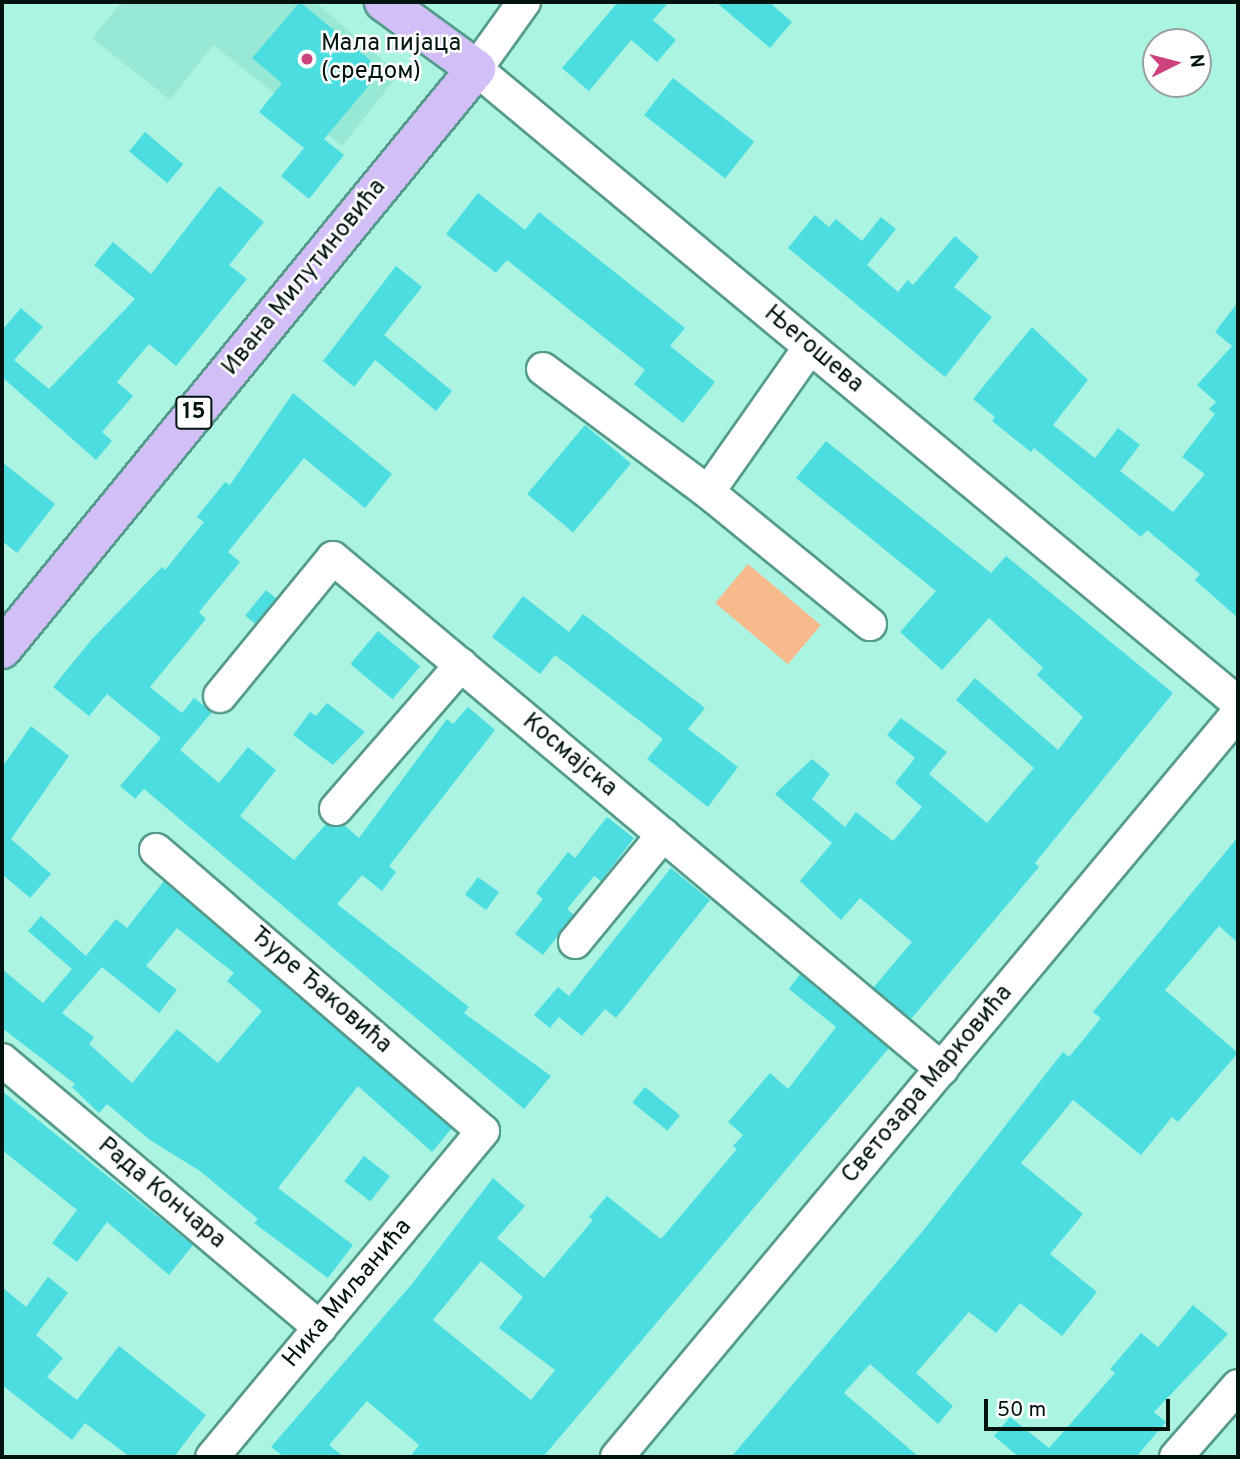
<!DOCTYPE html>
<meta charset="utf-8">
<style>
body{margin:0}
#map{position:relative;width:1240px;height:1459px;overflow:hidden;background:#acf4e2;font-family:Overpass,sans-serif}
div>[style]{position:absolute}
.built>*{inset:0;background:#97e8d4}
.green>*{inset:0;background:#f7ba8c;transform-origin:0 0}
.building>*{inset:0;background:#4cdde1;transform-origin:0 0}
.roads{filter:drop-shadow(2px 0 #559b8b) drop-shadow(-2px 0 #559b8b) drop-shadow(0 2px #559b8b) drop-shadow(0 -2px #559b8b)}
.minor>*{height:32px;margin:-16px;padding:0 16px;transform-origin:16px;border-radius:16px;background:#fff}
.major>*{height:38px;margin:-19px;padding:0 19px;transform-origin:19px;border-radius:19px;background:#d2bff8}
.dots>*{width:19px;height:19px;translate:-50% -50%;box-sizing:border-box;border:4px solid #fff;border-radius:50%}
span{translate:-50% -50%;white-space:nowrap;text-align:center;line-height:1.15;-webkit-text-stroke:5px #fff;paint-order:stroke}
.shield-label span{padding:2px 5px;background:#fff;border:2px solid;border-radius:5px;-webkit-text-stroke-width:0}
.shield-label{font-size:23px;color:#00140f;font-weight:700}
.poi-label{font-size:24px;color:#00140f}
.left{translate:0 -50%;text-align:left}
.street-label{font-size:24px;color:#00140f}
.frame{position:absolute;inset:0;border:4px solid #00140f;pointer-events:none}
.north{position:absolute;left:1142px;top:28px;width:70px;height:70px;box-sizing:border-box;background:#fff;border:2px solid #99a19f;border-radius:50%;rotate:84deg;font-size:19px;font-weight:700;line-height:28px;text-align:center;color:#00140f}
.north::after{content:'';display:block;margin:auto;width:24px;height:32px;background:#cc437e;clip-path:polygon(50% 0,100% 100%,50% 72%,0 100%)}
.scale{position:absolute;left:984px;top:1399px;width:186px;height:32px;box-sizing:border-box;border:4px solid #00140f;border-top:0;padding-left:9px;font-size:21px;line-height:24px;white-space:nowrap;color:#00140f;-webkit-text-stroke:5px #fff;paint-order:stroke}
</style>
<div id="map">
<div class="built">
<div style="clip-path:polygon(122px 2px,315px 2px,399px 74px,342px 146px,213px 45px,170px 100px,92px 38px)"></div>
</div>
<div class="green">
<div style="left:748px;top:564px;width:95px;height:51px;rotate:40deg"></div>
</div>
<div class="building">
<div style="clip-path:polygon(300px 2px,382px 70px,324px 139px,344px 155px,309px 199px,281px 176px,304px 148px,259px 112px,282px 83px,252px 58px)"></div>
<div style="clip-path:polygon(618px 2px,669px 2px,653px 20px,676px 40px,657px 62px,631px 40px,589px 91px,562px 68px)"></div>
<div style="clip-path:polygon(716px 2px,769px 2px,792px 22px,770px 48px)"></div>
<div style="left:673px;top:78px;width:103px;height:47px;rotate:38deg"></div>
<div style="left:145px;top:132px;width:50px;height:25px;rotate:40deg"></div>
<div style="clip-path:polygon(219px 186px,264px 222px,229px 265px,247px 279px,176px 366px,149px 344px,117px 382px,133px 396px,102px 432px,112px 441px,96px 460px,2px 377px,2px 330px,21px 308px,43px 327px,14px 360px,49px 389px,135px 299px,94px 265px,113px 242px,151px 274px)"></div>
<div style="clip-path:polygon(478px 193px,525px 230px,539px 212px,685px 328px,670px 346px,715px 382px,683px 423px,634px 384px,645px 370px,507px 260px,496px 273px,446px 234px)"></div>
<div style="clip-path:polygon(815px 215px,829px 227px,836px 219px,862px 241px,881px 217px,896px 229px,867px 265px,898px 292px,908px 280px,913px 285px,955px 236px,979px 257px,954px 287px,992px 317px,945px 377px,788px 248px)"></div>
<div style="clip-path:polygon(396px 266px,422px 287px,384px 335px,452px 391px,436px 411px,375px 360px,354px 387px,323px 361px)"></div>
<div style="clip-path:polygon(1238px 302px,1238px 618px,1195px 580px,1200px 574px,1147px 530px,1141px 537px,1034px 448px,1031px 452px,992px 421px,995px 417px,973px 399px,1032px 327px,1088px 380px,1053px 425px,1095px 458px,1118px 428px,1140px 445px,1120px 471px,1173px 512px,1205px 474px,1182px 457px,1215px 414px,1209px 409px,1216px 402px,1197px 385px,1232px 346px,1215px 332px)"></div>
<div style="clip-path:polygon(293px 393px,392px 474px,365px 508px,304px 458px,228px 552px,240px 562px,199px 612px,206px 619px,150px 687px,182px 713px,194px 698px,212px 712px,180px 750px,219px 783px,248px 747px,276px 770px,240px 816px,294px 860px,326px 824px,344px 825px,359px 838px,447px 719px,453px 724px,468px 707px,495px 730px,389px 866px,396px 872px,382px 891px,362px 875px,337px 904px,469px 1007px,464px 1013px,551px 1076px,524px 1109px,144px 789px,135px 799px,120px 786px,161px 738px,107px 694px,89px 716px,53px 687px,92px 639px,162px 567px,165px 570px,204px 522px,197px 517px,225px 482px,230px 485px)"></div>
<div style="left:585px;top:425px;width:60px;height:90px;rotate:40deg"></div>
<div style="clip-path:polygon(826px 441px,991px 573px,1006px 556px,1173px 693px,1035px 863px,1039px 867px,911px 1019px,873px 988px,912px 942px,860px 898px,841px 920px,800px 881px,832px 843px,775px 794px,812px 759px,830px 774px,812px 799px,845px 827px,856px 812px,893px 841px,922px 807px,895px 783px,915px 758px,887px 735px,901px 718px,947px 752px,929px 774px,987px 823px,1034px 768px,956px 700px,975px 678px,1058px 750px,1083px 717px,1037px 675px,1043px 668px,989px 618px,942px 670px,900px 632px,936px 591px,796px 478px)"></div>
<div style="clip-path:polygon(2px 462px,55px 504px,17px 553px,2px 541px)"></div>
<div style="left:266px;top:590px;width:13px;height:33px;rotate:39deg"></div>
<div style="clip-path:polygon(523px 596px,569px 632px,583px 614px,705px 708px,688px 729px,738px 767px,708px 807px,647px 759px,663px 739px,555px 655px,540px 674px,492px 637px)"></div>
<div style="left:378px;top:631px;width:55px;height:43px;rotate:40deg"></div>
<div style="clip-path:polygon(327px 703px,365px 732px,333px 765px,293px 735px,310px 712px,316px 716px)"></div>
<div style="clip-path:polygon(31px 726px,69px 756px,11px 839px,51px 874px,30px 898px,2px 874px,2px 767px)"></div>
<div style="clip-path:polygon(607px 817px,634px 838px,601px 881px,594px 876px,567px 909px,574px 915px,543px 955px,515px 934px,543px 899px,536px 893px,568px 852px,575px 858px)"></div>
<div style="clip-path:polygon(1238px 837px,1238px 943px,1219px 926px,1165px 990px,1238px 1053px,1178px 1122px,1172px 1117px,1141px 1155px,1073px 1100px,1021px 1163px,1083px 1214px,1050px 1254px,1097px 1292px,1062px 1336px,1020px 1303px,996px 1333px,969px 1312px,916px 1373px,953px 1406px,938px 1424px,870px 1364px,844px 1393px,919px 1457px,731px 1457px,922px 1232px,1063px 1052px,1069px 1057px,1101px 1018px,1093px 1012px)"></div>
<div style="clip-path:polygon(671px 868px,710px 900px,616px 1018px,605px 1009px,582px 1036px,559px 1017px,550px 1028px,534px 1015px,558px 987px,569px 996px)"></div>
<div style="left:478px;top:877px;width:26px;height:22px;rotate:36deg"></div>
<div style="clip-path:polygon(evenodd,164px 881px,452px 1128px,432px 1152px,358px 1086px,278px 1188px,353px 1245px,328px 1278px,254px 1223px,258px 1219px,200px 1171px,150px 1140px,107px 1104px,99px 1113px,72px 1087px,75px 1084px,2px 1028px,2px 969px,43px 1003px,72px 969px,28px 931px,41px 916px,86px 956px,116px 919px,127px 928px,164px 881px,177px 928px,234px 973px,227px 981px,262px 1011px,218px 1063px,177px 1029px,132px 1083px,89px 1044px,94px 1037px,62px 1013px,102px 967px,159px 1013px,177px 990px,146px 966px,177px 928px)"></div>
<div style="clip-path:polygon(evenodd,800px 974px,889px 1048px,543px 1457px,410px 1457px,419px 1445px,367px 1401px,329px 1445px,344px 1457px,284px 1457px,271px 1447px,411px 1285px,493px 1178px,525px 1206px,497px 1238px,544px 1278px,593px 1220px,589px 1217px,607px 1196px,661px 1239px,737px 1149px,733px 1146px,743px 1135px,728px 1122px,770px 1073px,788px 1089px,836px 1027px,789px 989px,800px 974px,481px 1261px,523px 1297px,499px 1328px,555px 1370px,531px 1400px,433px 1320px,481px 1261px)"></div>
<div style="left:645px;top:1087px;width:45px;height:20px;rotate:39deg"></div>
<div style="clip-path:polygon(2px 1091px,193px 1245px,169px 1275px,107px 1222px,77px 1262px,52px 1243px,77px 1210px,2px 1150px)"></div>
<div style="left:364px;top:1156px;width:33px;height:32px;rotate:38deg"></div>
<div style="clip-path:polygon(48px 1277px,68px 1293px,36px 1335px,63px 1358px,47px 1377px,77px 1400px,119px 1346px,206px 1415px,174px 1457px,130px 1457px,85px 1423px,72px 1440px,2px 1385px,2px 1287px,26px 1307px)"></div>
<div style="clip-path:polygon(1193px 1305px,1228px 1334px,1154px 1412px,1166px 1422px,1136px 1457px,1019px 1457px,994px 1436px,1010px 1417px,1049px 1448px,1115px 1373px,1110px 1369px,1141px 1333px,1158px 1347px)"></div>
</div>
<div class="roads">
<div class="minor">
<div style="left:524px;top:2px;width:82px;rotate:125.6deg"></div>
<div style="left:476px;top:69px;width:991px;rotate:39.76deg"></div>
<div style="left:810px;top:347px;width:177px;rotate:125.1deg"></div>
<div style="left:708px;top:492px;width:209px;rotate:39.2deg"></div>
<div style="left:543px;top:369px;width:206px;rotate:36.7deg"></div>
<div style="left:220px;top:696px;width:178px;rotate:-50.7deg"></div>
<div style="left:333px;top:558px;width:795px;rotate:40deg"></div>
<div style="left:336px;top:809px;width:191px;rotate:-49deg"></div>
<div style="left:156px;top:850px;width:431px;rotate:40.7deg"></div>
<div style="left:483px;top:1131px;width:424px;rotate:129.7deg"></div>
<div style="left:575px;top:942px;width:139px;rotate:-50.6deg"></div>
<div style="left:2px;top:1060px;width:416px;rotate:40.1deg"></div>
<div style="left:617px;top:1457px;width:969px;rotate:-50.15deg"></div>
<div style="left:1176px;top:1457px;width:94px;rotate:-48.9deg"></div>
</div>
<div class="major">
<div style="left:2px;top:649px;width:749px;rotate:-50.74deg"></div>
<div style="left:476px;top:69px;width:114px;rotate:-143.9deg"></div>
</div>
</div>
<div class="dots">
<div style="left:307px;top:59px;background:#cc437e"></div>
</div>
<div class="shield-label">
<span style="left:194px;top:413px">15</span>
</div>
<div class="poi-label">
<span class="left" style="left:321px;top:59px">Мала пијаца<br>(средом)</span>
</div>
<div class="street-label">
<span style="left:305px;top:278px;rotate:-51deg">Ивана Милутиновића</span>
<span style="left:813px;top:350px;rotate:40deg">Његошева</span>
<span style="left:569px;top:756px;rotate:40deg">Космајска</span>
<span style="left:320px;top:991px;rotate:41deg">Ђуре Ђаковића</span>
<span style="left:928px;top:1085px;rotate:-50deg">Светозара Марковића</span>
<span style="left:161px;top:1194px;rotate:40deg">Рада Кончара</span>
<span style="left:348px;top:1294px;rotate:-50deg">Ника Миљанића</span>
</div>
<div class="frame"></div>
<div class="north">N</div>
<div class="scale">50 m</div>
</div>
